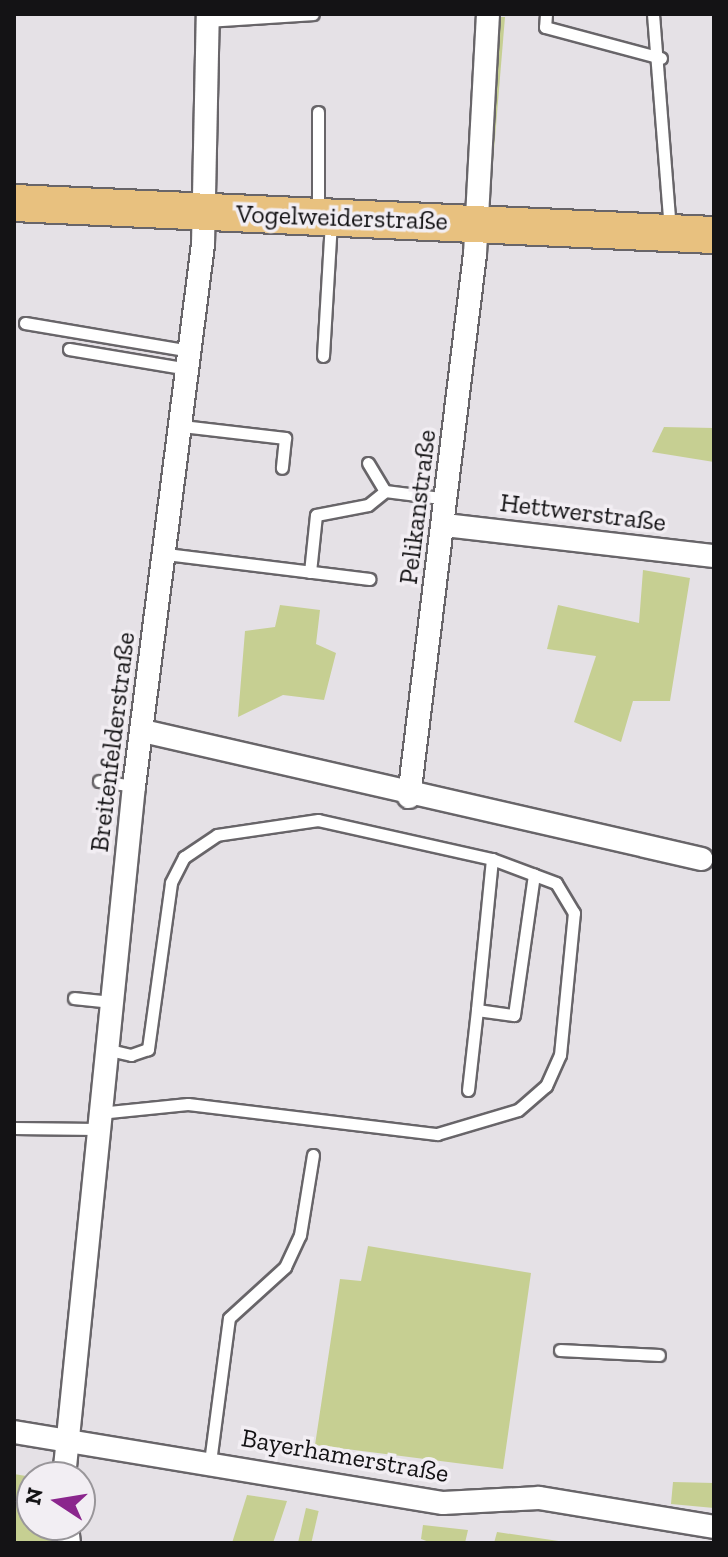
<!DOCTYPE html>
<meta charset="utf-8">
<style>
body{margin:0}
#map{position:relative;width:728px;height:1557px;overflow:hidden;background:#e5e1e6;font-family:"Zilla Slab",serif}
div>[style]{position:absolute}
.green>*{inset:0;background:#c6cf92;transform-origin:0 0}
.roads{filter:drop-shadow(2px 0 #686569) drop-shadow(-2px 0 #686569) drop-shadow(0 2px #686569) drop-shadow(0 -2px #686569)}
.lane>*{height:11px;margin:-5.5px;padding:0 5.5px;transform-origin:5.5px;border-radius:5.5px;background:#fff}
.street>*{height:22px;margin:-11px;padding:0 11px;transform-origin:11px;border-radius:11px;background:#fff}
.primary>*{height:36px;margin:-18px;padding:0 18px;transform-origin:18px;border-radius:18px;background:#e8c17f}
span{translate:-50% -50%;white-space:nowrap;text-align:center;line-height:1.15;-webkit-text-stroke:7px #f2eef3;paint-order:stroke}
.street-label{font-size:26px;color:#141315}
.frame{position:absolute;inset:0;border:16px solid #141315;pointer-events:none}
.north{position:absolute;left:16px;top:1461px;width:80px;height:80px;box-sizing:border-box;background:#f2eef3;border:2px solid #99969a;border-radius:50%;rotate:282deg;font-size:22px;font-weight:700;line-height:32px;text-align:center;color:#141315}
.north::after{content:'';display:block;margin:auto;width:28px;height:36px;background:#8b268d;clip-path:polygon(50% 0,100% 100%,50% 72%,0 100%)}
</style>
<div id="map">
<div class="green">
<div style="clip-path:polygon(499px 17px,505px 17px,491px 186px,490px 149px)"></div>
<div style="clip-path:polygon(664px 427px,714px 428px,714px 462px,652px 452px)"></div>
<div style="clip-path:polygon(643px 570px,690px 578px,670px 701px,633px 701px,621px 742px,574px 722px,596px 656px,547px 649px,558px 605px,639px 623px)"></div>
<div style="clip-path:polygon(280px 605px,320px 610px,316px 644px,336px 653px,324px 700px,283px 695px,238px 717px,245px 631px,275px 627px)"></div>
<div style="clip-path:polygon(368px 1246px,531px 1273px,503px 1469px,315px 1445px,340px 1279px,361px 1281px)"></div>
<div style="clip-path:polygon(14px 1474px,32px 1477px,32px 1525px,53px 1525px,56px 1543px,14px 1543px)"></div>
<div style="clip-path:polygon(673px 1482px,714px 1483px,714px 1508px,671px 1504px)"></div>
<div style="clip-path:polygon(247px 1495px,287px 1501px,273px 1543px,232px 1543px)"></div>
<div style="left:306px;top:1508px;width:13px;height:36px;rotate:13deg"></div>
<div style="clip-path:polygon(423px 1525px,468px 1530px,465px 1543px,432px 1543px,421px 1539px)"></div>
<div style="clip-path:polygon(497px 1532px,572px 1543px,494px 1543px)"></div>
</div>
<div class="roads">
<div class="lane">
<div style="left:546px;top:14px;width:13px;rotate:94deg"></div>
<div style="left:545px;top:27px;width:120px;rotate:15deg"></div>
<div style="left:653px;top:14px;width:215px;rotate:85.5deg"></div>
<div style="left:208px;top:21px;width:105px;rotate:-3.8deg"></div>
<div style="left:318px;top:213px;width:101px;rotate:-90deg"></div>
<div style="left:25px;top:323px;width:167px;rotate:9.6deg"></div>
<div style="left:69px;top:349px;width:121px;rotate:9.5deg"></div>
<div style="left:323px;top:356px;width:133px;rotate:-86.6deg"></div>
<div style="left:182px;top:426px;width:104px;rotate:6.6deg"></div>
<div style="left:285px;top:438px;width:30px;rotate:96deg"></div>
<div style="left:368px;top:463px;width:33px;rotate:59deg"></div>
<div style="left:166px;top:554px;width:205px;rotate:7deg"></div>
<div style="left:310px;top:572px;width:57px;rotate:-84deg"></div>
<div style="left:316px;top:515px;width:53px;rotate:-10.9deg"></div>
<div style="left:368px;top:505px;width:22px;rotate:-39deg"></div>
<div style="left:385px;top:491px;width:64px;rotate:7.2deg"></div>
<div style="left:99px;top:781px;width:35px;rotate:8deg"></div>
<div style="left:492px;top:859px;width:152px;rotate:95.7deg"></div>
<div style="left:477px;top:1010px;width:37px;rotate:8deg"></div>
<div style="left:514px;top:1015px;width:142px;rotate:-81.9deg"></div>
<div style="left:74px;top:998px;width:37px;rotate:6deg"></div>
<div style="left:468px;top:1090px;width:81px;rotate:-83.6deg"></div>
<div style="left:99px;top:1113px;width:89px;rotate:-5.8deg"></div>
<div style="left:188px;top:1104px;width:251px;rotate:6.9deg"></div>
<div style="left:437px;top:1134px;width:84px;rotate:-16.5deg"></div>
<div style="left:518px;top:1110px;width:37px;rotate:-41deg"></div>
<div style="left:546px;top:1086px;width:34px;rotate:-66deg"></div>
<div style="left:560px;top:1055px;width:143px;rotate:-84.4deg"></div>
<div style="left:574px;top:913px;width:35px;rotate:-121deg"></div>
<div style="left:556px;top:883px;width:68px;rotate:-159.4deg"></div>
<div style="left:492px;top:859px;width:178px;rotate:-167.4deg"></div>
<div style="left:318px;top:820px;width:102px;rotate:171.6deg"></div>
<div style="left:217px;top:835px;width:40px;rotate:146deg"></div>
<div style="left:184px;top:857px;width:29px;rotate:117deg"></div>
<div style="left:171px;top:883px;width:168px;rotate:97.9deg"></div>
<div style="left:148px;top:1049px;width:18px;rotate:161deg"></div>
<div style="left:131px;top:1055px;width:26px;rotate:-167deg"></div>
<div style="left:14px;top:1128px;width:83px;rotate:0.7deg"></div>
<div style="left:560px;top:1350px;width:99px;rotate:2.9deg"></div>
<div style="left:210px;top:1462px;width:145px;rotate:-82.5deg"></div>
<div style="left:229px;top:1318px;width:76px;rotate:-42.3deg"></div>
<div style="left:285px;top:1267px;width:35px;rotate:-65deg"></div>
<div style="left:300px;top:1235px;width:81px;rotate:-80.8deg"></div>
</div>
<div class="street">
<div style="left:445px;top:525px;width:271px;rotate:6.6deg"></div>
<div style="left:143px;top:731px;width:573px;rotate:12.9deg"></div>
<div style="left:409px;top:797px;width:547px;rotate:-83.07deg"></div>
<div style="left:475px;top:254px;width:240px;rotate:-86.9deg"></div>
<div style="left:14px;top:1432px;width:435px;rotate:9.4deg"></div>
<div style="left:443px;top:1503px;width:96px;rotate:-3deg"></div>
<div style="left:539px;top:1498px;width:177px;rotate:9.4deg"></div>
<div style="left:64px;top:1477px;width:695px;rotate:-84.22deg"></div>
<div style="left:134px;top:786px;width:546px;rotate:-82.74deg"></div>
<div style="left:203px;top:244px;width:230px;rotate:-88.8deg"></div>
<div style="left:67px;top:1525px;width:18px;rotate:84deg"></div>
</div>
<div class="primary">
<div style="left:14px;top:203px;width:701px;rotate:2.62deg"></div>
</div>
</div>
<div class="street-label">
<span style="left:342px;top:218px;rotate:2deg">Vogelweiderstraße</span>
<span style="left:418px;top:507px;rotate:-83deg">Pelikanstraße</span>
<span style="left:583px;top:513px;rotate:7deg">Hettwerstraße</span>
<span style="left:113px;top:742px;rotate:-83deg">Breitenfelderstraße</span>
<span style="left:345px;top:1456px;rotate:10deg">Bayerhamerstraße</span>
</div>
<div class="frame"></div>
<div class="north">N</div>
</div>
